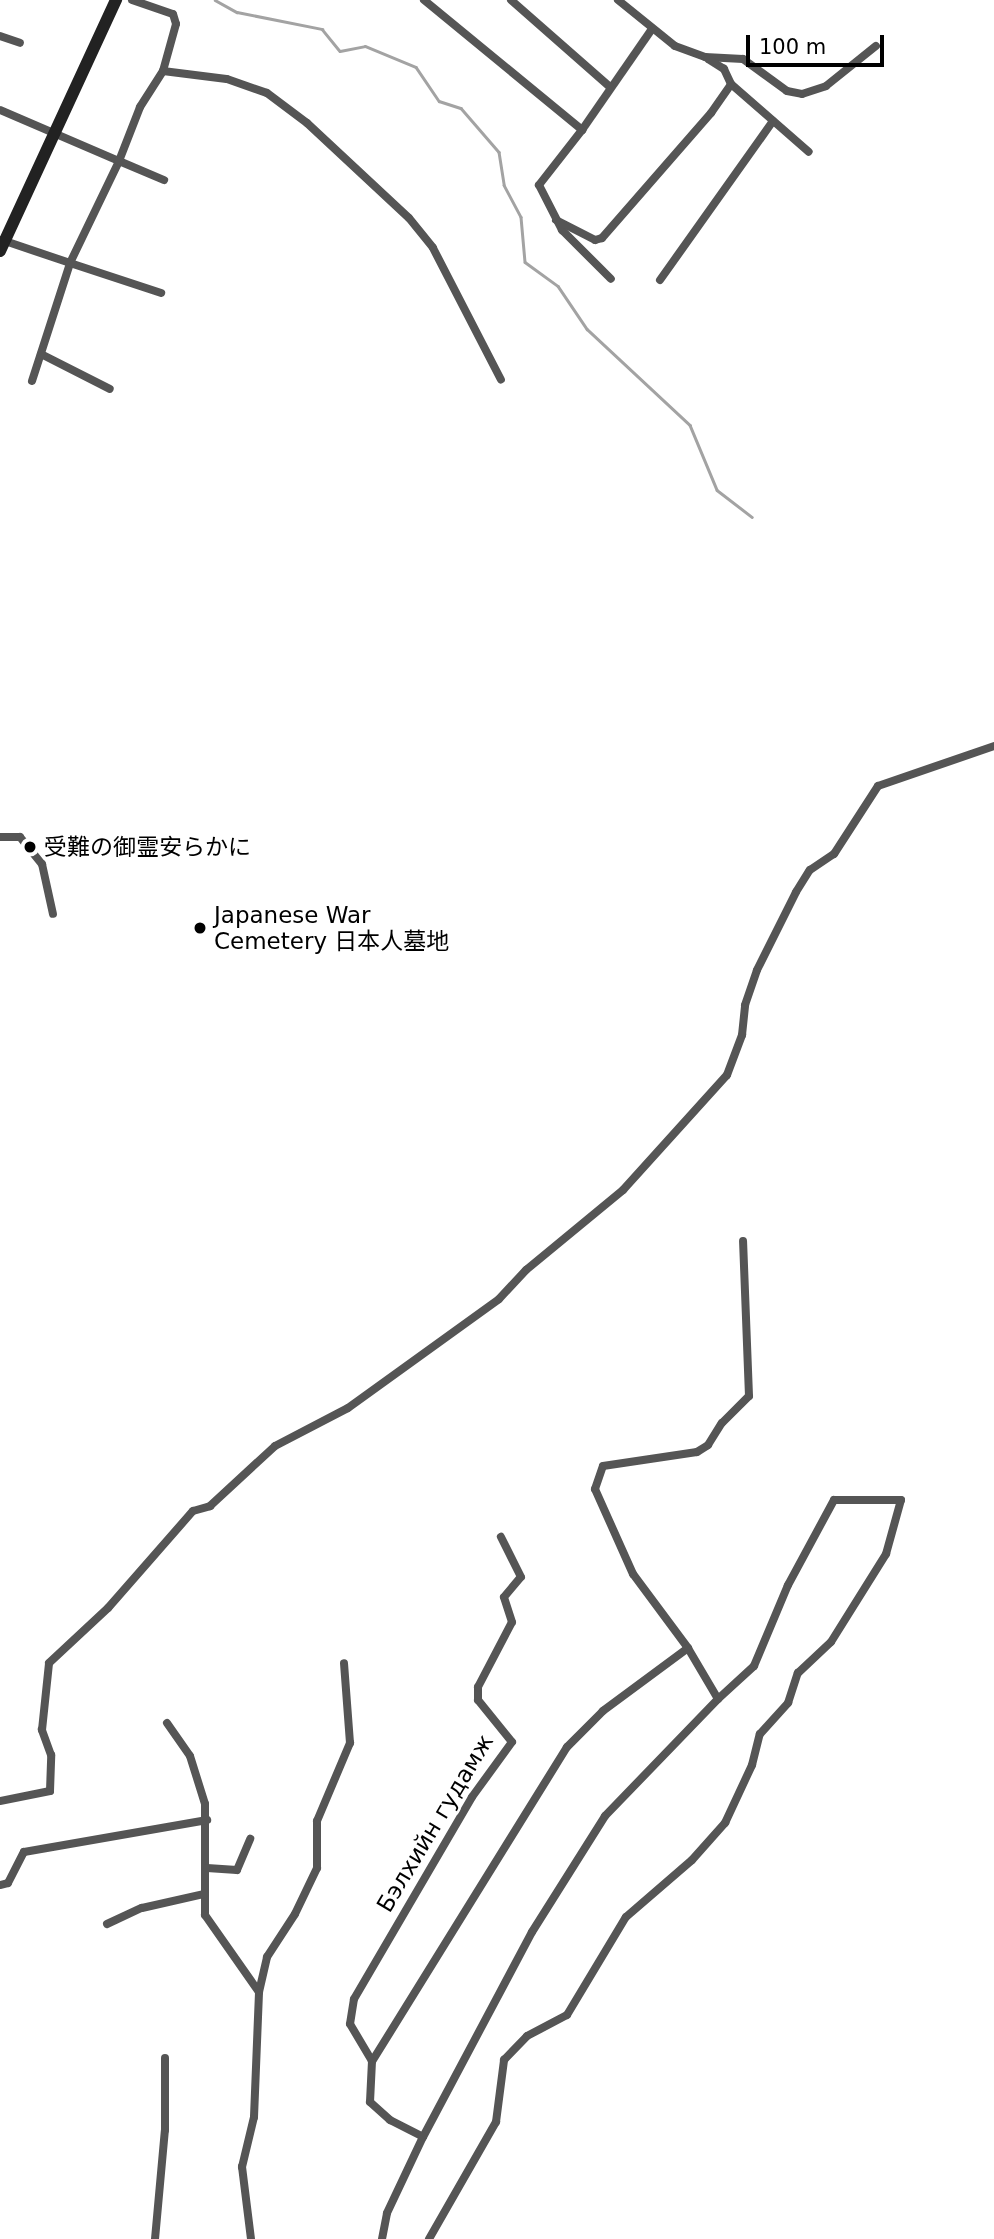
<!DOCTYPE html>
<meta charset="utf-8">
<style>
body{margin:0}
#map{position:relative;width:994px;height:2239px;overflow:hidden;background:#fff;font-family:"DejaVu Sans","Noto Sans SC","Noto Sans JP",sans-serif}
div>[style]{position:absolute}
.stream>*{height:2.5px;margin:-1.25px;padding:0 1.25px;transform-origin:1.25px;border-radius:1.25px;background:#a3a3a3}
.minor>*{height:8px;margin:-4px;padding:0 4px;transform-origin:4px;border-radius:4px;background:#555}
.secondary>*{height:12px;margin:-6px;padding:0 6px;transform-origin:6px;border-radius:6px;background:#222}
.dots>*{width:19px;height:19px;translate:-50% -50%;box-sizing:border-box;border:4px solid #fff;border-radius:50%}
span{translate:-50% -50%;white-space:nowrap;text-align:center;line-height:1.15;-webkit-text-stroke:5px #fff;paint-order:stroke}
.poi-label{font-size:23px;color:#000}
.left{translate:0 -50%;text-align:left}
.street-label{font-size:23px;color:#000}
.scale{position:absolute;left:746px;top:35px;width:138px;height:32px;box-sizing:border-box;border:4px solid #000;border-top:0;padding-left:9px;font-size:21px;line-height:24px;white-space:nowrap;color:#000;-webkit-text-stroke:5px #fff;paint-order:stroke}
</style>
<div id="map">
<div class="stream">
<div style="left:215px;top:0;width:25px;rotate:29deg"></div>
<div style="left:237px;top:12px;width:87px;rotate:11.3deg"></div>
<div style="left:322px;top:29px;width:28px;rotate:51deg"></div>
<div style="left:340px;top:51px;width:25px;rotate:-11deg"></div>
<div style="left:365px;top:46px;width:55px;rotate:22.4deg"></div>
<div style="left:416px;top:67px;width:41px;rotate:55.9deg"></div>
<div style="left:439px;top:101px;width:23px;rotate:18deg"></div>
<div style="left:461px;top:108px;width:58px;rotate:49.2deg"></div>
<div style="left:499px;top:152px;width:33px;rotate:81deg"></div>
<div style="left:504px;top:185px;width:36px;rotate:62deg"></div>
<div style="left:521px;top:217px;width:45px;rotate:84.9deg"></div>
<div style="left:525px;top:262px;width:41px;rotate:36deg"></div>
<div style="left:558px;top:286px;width:52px;rotate:56deg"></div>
<div style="left:587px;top:329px;width:141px;rotate:43deg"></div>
<div style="left:690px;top:425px;width:70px;rotate:67.4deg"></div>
<div style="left:717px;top:490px;width:44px;rotate:37.6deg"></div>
</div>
<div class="minor">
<div style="left:132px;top:0;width:43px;rotate:18.9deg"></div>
<div style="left:173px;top:14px;width:10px;rotate:73deg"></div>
<div style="left:176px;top:24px;width:49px;rotate:105.5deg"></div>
<div style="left:424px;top:0;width:205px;rotate:39.4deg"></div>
<div style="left:582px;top:130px;width:123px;rotate:-55.3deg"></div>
<div style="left:511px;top:0;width:132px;rotate:41.3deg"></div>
<div style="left:618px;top:0;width:73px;rotate:38.9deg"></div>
<div style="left:675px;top:46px;width:32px;rotate:20deg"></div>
<div style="left:705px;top:57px;width:38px;rotate:3deg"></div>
<div style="left:743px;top:59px;width:54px;rotate:36deg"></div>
<div style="left:787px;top:91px;width:15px;rotate:11deg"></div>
<div style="left:802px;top:94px;width:25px;rotate:-18deg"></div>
<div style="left:826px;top:86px;width:64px;rotate:-38.7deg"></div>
<div style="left:0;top:36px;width:21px;rotate:19deg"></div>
<div style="left:731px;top:84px;width:103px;rotate:41.1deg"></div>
<div style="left:0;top:110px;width:129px;rotate:23.2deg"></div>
<div style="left:119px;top:161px;width:58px;rotate:-68.7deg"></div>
<div style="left:140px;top:107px;width:43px;rotate:-57.4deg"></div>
<div style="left:163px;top:71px;width:64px;rotate:7.1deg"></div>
<div style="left:227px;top:79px;width:42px;rotate:19.3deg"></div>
<div style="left:267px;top:93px;width:50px;rotate:36.9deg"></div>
<div style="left:307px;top:123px;width:139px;rotate:43deg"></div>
<div style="left:409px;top:218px;width:38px;rotate:51deg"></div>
<div style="left:433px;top:248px;width:148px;rotate:62.7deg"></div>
<div style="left:582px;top:130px;width:70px;rotate:128deg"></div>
<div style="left:539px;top:185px;width:51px;rotate:62.9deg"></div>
<div style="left:562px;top:230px;width:69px;rotate:45deg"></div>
<div style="left:556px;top:220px;width:44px;rotate:27.1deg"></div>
<div style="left:595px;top:240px;width:7px;rotate:-16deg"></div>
<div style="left:602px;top:238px;width:166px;rotate:-48.9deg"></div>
<div style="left:711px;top:113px;width:35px;rotate:-55deg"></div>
<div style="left:731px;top:84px;width:17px;rotate:-115deg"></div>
<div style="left:724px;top:69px;width:19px;rotate:-148deg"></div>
<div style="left:2px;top:240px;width:72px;rotate:18.7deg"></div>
<div style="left:70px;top:263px;width:113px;rotate:-64.3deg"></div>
<div style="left:119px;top:161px;width:49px;rotate:22.9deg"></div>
<div style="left:660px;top:280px;width:195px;rotate:-54.6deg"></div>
<div style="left:41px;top:354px;width:77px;rotate:26.9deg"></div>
<div style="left:32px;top:381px;width:124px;rotate:-72.1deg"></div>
<div style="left:70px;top:263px;width:96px;rotate:18.2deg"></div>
<div style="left:0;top:837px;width:20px"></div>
<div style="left:20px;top:837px;width:35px;rotate:51deg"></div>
<div style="left:42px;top:864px;width:51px;rotate:77.6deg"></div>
<div style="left:688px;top:1648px;width:92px;rotate:-126.6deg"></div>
<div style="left:633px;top:1574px;width:93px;rotate:-114.1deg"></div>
<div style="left:595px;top:1489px;width:24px;rotate:-71deg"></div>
<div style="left:603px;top:1466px;width:95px;rotate:-8.5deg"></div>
<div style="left:697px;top:1452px;width:13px;rotate:-32deg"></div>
<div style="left:708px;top:1445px;width:26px;rotate:-58deg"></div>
<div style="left:722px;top:1423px;width:38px;rotate:-45deg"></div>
<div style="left:749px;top:1396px;width:155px;rotate:-92.2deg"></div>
<div style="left:167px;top:1723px;width:40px;rotate:55.1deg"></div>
<div style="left:190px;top:1756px;width:50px;rotate:72.6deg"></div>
<div style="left:205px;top:1804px;width:111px;rotate:90deg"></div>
<div style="left:205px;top:1915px;width:94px;rotate:55deg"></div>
<div style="left:0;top:1801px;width:51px;rotate:-11.3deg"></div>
<div style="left:50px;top:1791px;width:36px;rotate:-88deg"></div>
<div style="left:51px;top:1755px;width:27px;rotate:-110deg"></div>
<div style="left:42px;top:1730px;width:67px;rotate:-84deg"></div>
<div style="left:49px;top:1663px;width:81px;rotate:-43deg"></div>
<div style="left:108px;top:1608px;width:129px;rotate:-48.8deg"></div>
<div style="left:193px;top:1511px;width:18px;rotate:-16deg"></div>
<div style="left:210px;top:1506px;width:88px;rotate:-42.7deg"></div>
<div style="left:275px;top:1446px;width:82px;rotate:-27.5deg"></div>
<div style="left:348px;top:1408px;width:186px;rotate:-35.8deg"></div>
<div style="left:499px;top:1299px;width:40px;rotate:-47deg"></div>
<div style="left:526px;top:1270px;width:126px;rotate:-39.5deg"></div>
<div style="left:623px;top:1190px;width:155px;rotate:-47.9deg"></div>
<div style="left:727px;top:1075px;width:43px;rotate:-69.4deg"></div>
<div style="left:742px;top:1035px;width:30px;rotate:-84deg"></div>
<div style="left:745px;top:1005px;width:37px;rotate:-71deg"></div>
<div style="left:757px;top:970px;width:87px;rotate:-63.4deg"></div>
<div style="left:796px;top:892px;width:26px;rotate:-58deg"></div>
<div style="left:810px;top:870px;width:29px;rotate:-34deg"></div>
<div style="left:834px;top:854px;width:81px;rotate:-57.1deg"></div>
<div style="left:878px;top:786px;width:123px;rotate:-19deg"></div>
<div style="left:207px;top:1868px;width:30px;rotate:4deg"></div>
<div style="left:237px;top:1870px;width:34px;rotate:-67deg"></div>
<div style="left:0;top:1885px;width:8px;rotate:-14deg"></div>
<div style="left:8px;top:1883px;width:35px;rotate:-63deg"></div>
<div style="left:24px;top:1852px;width:186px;rotate:-9.9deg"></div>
<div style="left:107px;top:1924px;width:38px;rotate:-25deg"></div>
<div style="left:142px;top:1908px;width:64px;rotate:-12.7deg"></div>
<div style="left:372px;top:2061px;width:43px;rotate:-120.7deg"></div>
<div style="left:350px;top:2024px;width:25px;rotate:-81deg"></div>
<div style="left:354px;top:1999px;width:234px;rotate:-59.7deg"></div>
<div style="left:472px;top:1797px;width:68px;rotate:-54deg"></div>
<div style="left:512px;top:1742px;width:54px;rotate:-129deg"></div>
<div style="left:478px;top:1700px;width:13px;rotate:-90deg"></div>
<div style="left:478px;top:1687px;width:73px;rotate:-62.4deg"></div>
<div style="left:512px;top:1622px;width:26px;rotate:-108deg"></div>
<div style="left:504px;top:1597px;width:26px;rotate:-50deg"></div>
<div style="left:521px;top:1577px;width:45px;rotate:-116.6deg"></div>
<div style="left:155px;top:2239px;width:109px;rotate:-84.8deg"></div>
<div style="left:165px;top:2130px;width:72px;rotate:-90deg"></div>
<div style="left:251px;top:2239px;width:73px;rotate:-97.1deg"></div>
<div style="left:242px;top:2167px;width:51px;rotate:-76.5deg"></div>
<div style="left:254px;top:2117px;width:125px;rotate:-87.7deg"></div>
<div style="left:259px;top:1992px;width:36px;rotate:-77deg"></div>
<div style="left:267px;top:1957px;width:51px;rotate:-56.9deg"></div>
<div style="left:295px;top:1914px;width:51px;rotate:-64.4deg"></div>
<div style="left:317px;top:1868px;width:47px;rotate:-90deg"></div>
<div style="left:317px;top:1821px;width:85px;rotate:-67.1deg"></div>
<div style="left:350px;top:1743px;width:80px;rotate:-94.3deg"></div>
<div style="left:382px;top:2239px;width:26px;rotate:-79deg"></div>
<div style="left:387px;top:2213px;width:84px;rotate:-64.7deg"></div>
<div style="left:423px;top:2137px;width:232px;rotate:-62deg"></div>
<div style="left:532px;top:1932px;width:137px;rotate:-57.8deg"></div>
<div style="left:605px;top:1816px;width:163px;rotate:-46deg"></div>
<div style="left:718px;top:1699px;width:59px;rotate:-120.5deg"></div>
<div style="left:688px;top:1648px;width:106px;rotate:143.5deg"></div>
<div style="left:603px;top:1711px;width:51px;rotate:135deg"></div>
<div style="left:567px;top:1747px;width:370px;rotate:121.8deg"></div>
<div style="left:372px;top:2061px;width:41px;rotate:92.8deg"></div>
<div style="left:370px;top:2102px;width:27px;rotate:42deg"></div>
<div style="left:390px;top:2120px;width:37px;rotate:27deg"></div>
<div style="left:429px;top:2239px;width:135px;rotate:-60.2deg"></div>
<div style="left:496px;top:2122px;width:63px;rotate:-82.6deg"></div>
<div style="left:504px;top:2060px;width:33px;rotate:-46deg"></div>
<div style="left:527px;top:2036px;width:45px;rotate:-27.7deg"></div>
<div style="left:567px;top:2015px;width:114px;rotate:-59deg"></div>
<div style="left:626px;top:1917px;width:87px;rotate:-40.8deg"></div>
<div style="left:692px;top:1860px;width:50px;rotate:-48.3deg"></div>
<div style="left:725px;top:1823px;width:64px;rotate:-65deg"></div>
<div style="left:752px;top:1765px;width:32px;rotate:-76deg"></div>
<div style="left:760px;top:1734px;width:42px;rotate:-47.9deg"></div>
<div style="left:788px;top:1703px;width:32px;rotate:-72deg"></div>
<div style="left:798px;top:1673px;width:45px;rotate:-43.2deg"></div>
<div style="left:831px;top:1642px;width:104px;rotate:-58deg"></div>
<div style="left:886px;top:1554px;width:56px;rotate:-74.5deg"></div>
<div style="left:901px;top:1500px;width:67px;rotate:180deg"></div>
<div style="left:834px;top:1500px;width:97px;rotate:118.4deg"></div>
<div style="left:788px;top:1585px;width:88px;rotate:112.8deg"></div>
<div style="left:754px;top:1666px;width:49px;rotate:137.5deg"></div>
</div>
<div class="secondary">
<div style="left:0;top:251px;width:277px;rotate:-65.2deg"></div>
</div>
<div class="dots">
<div style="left:30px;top:847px;background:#000"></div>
<div style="left:200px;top:928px;background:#000"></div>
</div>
<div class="poi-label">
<span class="left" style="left:44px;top:847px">受難の御霊安らかに</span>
<span class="left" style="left:214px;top:928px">Japanese War<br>Cemetery 日本人墓地</span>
</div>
<div class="street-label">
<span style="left:435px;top:1823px;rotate:-59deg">Бэлхийн гудамж</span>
</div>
<div class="scale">100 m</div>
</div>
